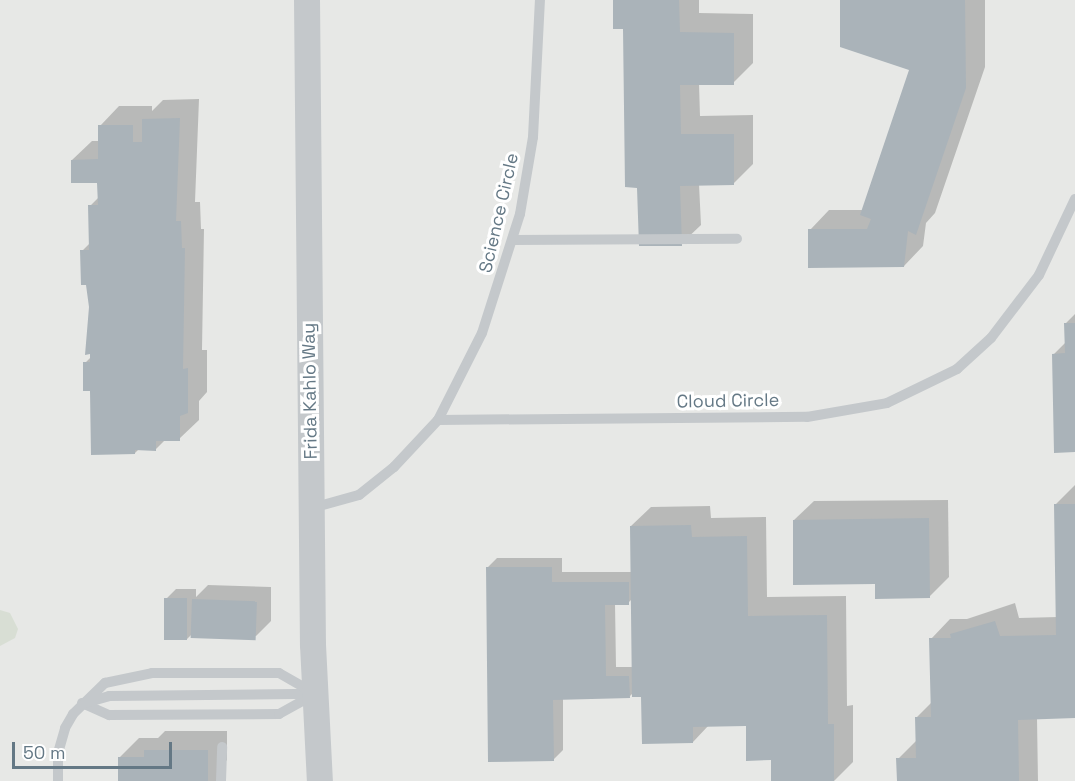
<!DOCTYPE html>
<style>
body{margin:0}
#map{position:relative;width:1075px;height:781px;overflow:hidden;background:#f7f7f3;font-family:"Space Grotesk",sans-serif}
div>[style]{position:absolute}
.built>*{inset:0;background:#e7e8e6;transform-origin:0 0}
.green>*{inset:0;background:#d8ded4}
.shadow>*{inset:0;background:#0003}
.building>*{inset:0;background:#aab3b9;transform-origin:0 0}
.service>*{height:10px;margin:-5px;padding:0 5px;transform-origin:5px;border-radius:5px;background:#c4c8cb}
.tertiary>*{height:26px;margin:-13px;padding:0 13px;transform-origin:13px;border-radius:13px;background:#c4c8cb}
span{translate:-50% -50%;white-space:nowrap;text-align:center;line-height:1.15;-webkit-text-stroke:6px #fff;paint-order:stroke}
.street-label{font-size:18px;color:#647885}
.scale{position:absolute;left:12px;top:742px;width:160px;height:27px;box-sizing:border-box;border:3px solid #647885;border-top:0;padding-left:8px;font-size:18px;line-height:21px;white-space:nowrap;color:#647885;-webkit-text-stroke:4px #fff;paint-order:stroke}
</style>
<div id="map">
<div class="built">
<div style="left:0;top:0;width:1075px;height:781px"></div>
</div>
<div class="green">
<div style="clip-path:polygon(0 610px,10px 613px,18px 629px,15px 638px,0 646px)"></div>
</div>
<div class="shadow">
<div style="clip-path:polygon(614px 0,699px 0,699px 13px,753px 14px,753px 63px,733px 83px,699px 83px,700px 116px,753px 115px,753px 164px,733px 184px,699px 184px,701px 225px,681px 244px,639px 186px,624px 28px)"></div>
<div style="clip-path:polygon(841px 0,985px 0,985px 67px,935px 213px,926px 223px,923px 246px,904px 266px,810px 230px,829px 210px,863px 210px,911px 69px)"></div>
<div style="clip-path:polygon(199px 99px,195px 202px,200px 202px,201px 229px,204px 229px,202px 350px,207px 350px,207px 392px,199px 401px,199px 420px,179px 439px,166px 439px,156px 449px,139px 449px,135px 453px,92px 389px,85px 363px,92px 356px,91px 307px,82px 251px,91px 242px,90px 206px,99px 197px,99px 181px,72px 160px,92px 141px,100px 141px,100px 126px,119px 106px,152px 106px,152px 111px,163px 100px)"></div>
<div style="clip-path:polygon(1075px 314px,1075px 451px,1054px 354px,1066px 342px,1066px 323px)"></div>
<div style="clip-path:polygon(1075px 485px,1075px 717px,1037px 718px,1038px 781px,898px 781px,898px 759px,917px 740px,916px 718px,932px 702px,931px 639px,950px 619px,967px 619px,1015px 603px,1019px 618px,1058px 617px,1055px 505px)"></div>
<div style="clip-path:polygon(948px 500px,949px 577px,929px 597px,794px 520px,814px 501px)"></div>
<div style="clip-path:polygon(evenodd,710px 506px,711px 518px,766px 517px,767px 597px,846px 596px,847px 706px,853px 705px,853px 762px,834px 781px,772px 781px,772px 759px,747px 724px,709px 725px,693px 742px,643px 695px,633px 693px,629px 697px,563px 698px,563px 750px,553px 760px,487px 568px,497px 558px,562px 558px,562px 572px,632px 572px,631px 526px,651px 507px,710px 506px,632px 599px,633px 667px,616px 667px,615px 603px,628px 603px,632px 599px)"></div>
<div style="clip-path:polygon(208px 585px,271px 587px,271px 621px,256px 636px,194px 632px,187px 639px,166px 599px,176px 589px,196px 589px,196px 597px)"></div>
<div style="clip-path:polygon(165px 731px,227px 731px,227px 760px,219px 768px,219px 781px,119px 781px,119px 758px,139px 738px,158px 738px)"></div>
</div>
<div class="building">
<div style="clip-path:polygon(613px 0,679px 0,680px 32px,734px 33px,734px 85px,680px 85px,681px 134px,734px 134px,734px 185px,680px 186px,682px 246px,639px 246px,637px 188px,625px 187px,623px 29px,613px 29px)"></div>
<div style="clip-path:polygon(840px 0,965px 0,966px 88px,916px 235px,908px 231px,904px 267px,808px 268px,808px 229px,867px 229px,871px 219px,860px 215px,909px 70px,840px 47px)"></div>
<div style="clip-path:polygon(180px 118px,176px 221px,181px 221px,182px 248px,185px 248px,183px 369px,188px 368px,188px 413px,180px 416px,180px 441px,156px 441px,156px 451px,135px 450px,135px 454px,91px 455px,90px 391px,83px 391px,83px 362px,90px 362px,90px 354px,85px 355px,89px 307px,86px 285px,81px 285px,80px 250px,89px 250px,88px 205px,98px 205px,97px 183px,71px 183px,71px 160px,98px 159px,98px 125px,133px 125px,133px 142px,142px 142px,142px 119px)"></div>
<div style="clip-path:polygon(1064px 323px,1075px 323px,1075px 452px,1054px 453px,1052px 354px,1065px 353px)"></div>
<div style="clip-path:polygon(1054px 504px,1075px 504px,1075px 718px,1018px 720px,1019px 781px,897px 781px,896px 758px,916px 758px,915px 717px,931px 717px,929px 638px,951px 638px,950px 634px,995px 621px,1000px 636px,1056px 635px)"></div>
<div style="clip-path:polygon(929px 518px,930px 598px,875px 599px,875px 584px,793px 585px,793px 520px)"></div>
<div style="clip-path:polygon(691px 525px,692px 537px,747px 536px,748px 616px,827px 615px,828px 724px,834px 724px,834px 781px,771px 781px,771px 760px,746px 761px,746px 726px,693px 727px,693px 743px,642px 744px,641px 697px,632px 697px,630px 526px)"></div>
<div style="clip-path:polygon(486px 567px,552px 567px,552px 582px,629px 582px,629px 605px,605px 605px,606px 676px,629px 676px,630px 698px,553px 700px,554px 761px,488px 762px)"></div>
<div style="left:187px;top:598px;width:42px;height:23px;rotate:90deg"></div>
<div style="left:192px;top:599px;width:65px;height:39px;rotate:2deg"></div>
<div style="clip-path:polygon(144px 750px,208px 750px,208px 781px,118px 781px,118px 757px,144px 757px)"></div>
</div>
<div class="service">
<div style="left:513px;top:240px;width:224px;rotate:-0.3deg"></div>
<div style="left:438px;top:420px;width:97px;rotate:-63.2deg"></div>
<div style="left:482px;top:333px;width:125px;rotate:-72.3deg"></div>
<div style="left:520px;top:214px;width:78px;rotate:-80.4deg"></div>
<div style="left:533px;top:137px;width:137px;rotate:-87.1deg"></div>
<div style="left:312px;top:508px;width:49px;rotate:-15.5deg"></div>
<div style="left:359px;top:495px;width:45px;rotate:-38.7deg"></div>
<div style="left:394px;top:467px;width:64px;rotate:-46.9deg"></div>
<div style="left:438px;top:420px;width:369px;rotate:-0.5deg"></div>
<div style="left:807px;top:417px;width:81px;rotate:-9.9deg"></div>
<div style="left:887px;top:403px;width:78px;rotate:-25.9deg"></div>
<div style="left:957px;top:369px;width:46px;rotate:-42.4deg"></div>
<div style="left:991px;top:338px;width:79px;rotate:-52.7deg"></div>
<div style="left:1039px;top:275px;width:84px;rotate:-64.7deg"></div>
<div style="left:82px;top:703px;width:30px;rotate:24deg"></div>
<div style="left:109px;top:715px;width:170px;rotate:-0.3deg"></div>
<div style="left:279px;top:714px;width:41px;rotate:-29.1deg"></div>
<div style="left:85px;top:703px;width:25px;rotate:-16deg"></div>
<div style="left:109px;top:696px;width:206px;rotate:-0.6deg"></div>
<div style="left:58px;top:781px;width:28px;rotate:-90deg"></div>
<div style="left:58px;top:753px;width:26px;rotate:-74deg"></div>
<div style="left:65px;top:728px;width:16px;rotate:-60deg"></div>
<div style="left:73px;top:714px;width:45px;rotate:-44.1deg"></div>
<div style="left:105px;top:683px;width:48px;rotate:-12deg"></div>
<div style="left:152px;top:673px;width:127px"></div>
<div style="left:279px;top:673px;width:40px;rotate:29.7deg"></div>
<div style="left:221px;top:781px;width:34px;rotate:-88deg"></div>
</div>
<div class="tertiary">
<div style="left:307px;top:0;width:645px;rotate:89.47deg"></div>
<div style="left:313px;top:645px;width:136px;rotate:87.1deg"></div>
</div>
<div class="street-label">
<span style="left:499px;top:213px;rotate:-77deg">Science Circle</span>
<span style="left:310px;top:391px;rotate:-91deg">Frida Kahlo Way</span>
<span style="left:728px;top:401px;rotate:-1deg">Cloud Circle</span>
</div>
<div class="scale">50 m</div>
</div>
